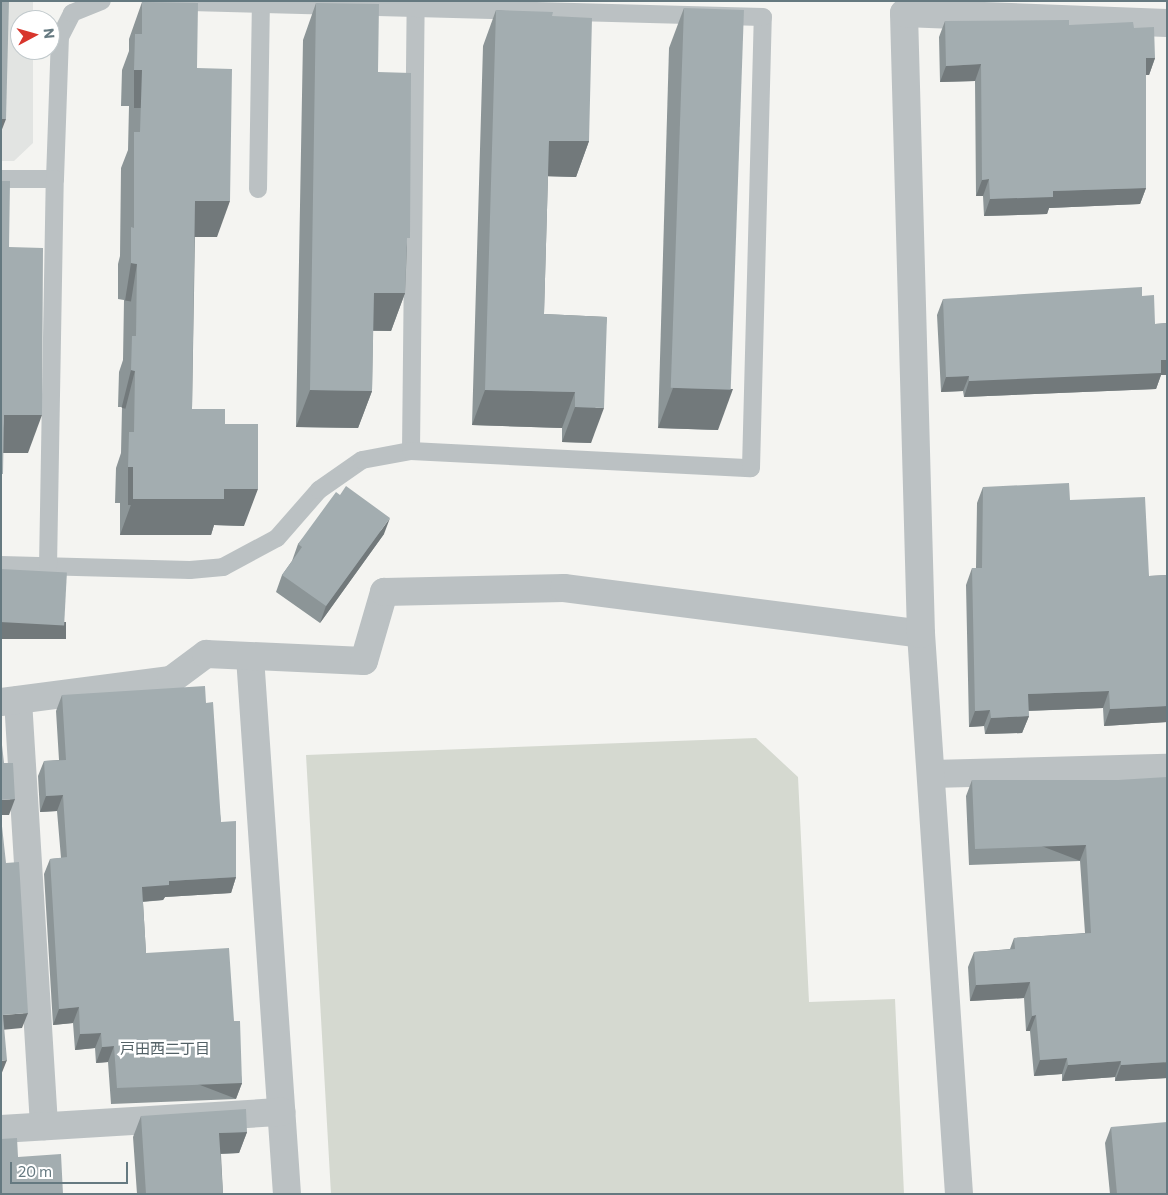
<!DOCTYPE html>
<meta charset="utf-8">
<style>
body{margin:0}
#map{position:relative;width:1168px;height:1195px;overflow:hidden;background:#f4f4f1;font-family:Commissioner,"Noto Sans JP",sans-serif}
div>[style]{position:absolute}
.built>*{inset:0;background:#e2e4e2}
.green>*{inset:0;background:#d5d9d0}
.lane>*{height:18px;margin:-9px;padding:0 9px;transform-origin:9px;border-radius:9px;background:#bbc1c3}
.street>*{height:28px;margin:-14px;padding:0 14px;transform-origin:14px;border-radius:14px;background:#bbc1c3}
.wall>*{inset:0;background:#8c9597}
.shaded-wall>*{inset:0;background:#72797b;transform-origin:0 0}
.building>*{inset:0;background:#a3adb0;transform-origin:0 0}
span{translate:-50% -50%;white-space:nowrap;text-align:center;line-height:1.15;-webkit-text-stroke:5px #fff;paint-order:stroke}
.neighbourhood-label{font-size:15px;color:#536166}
.frame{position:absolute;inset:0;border:2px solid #657980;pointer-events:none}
.north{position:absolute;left:10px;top:10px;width:50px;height:50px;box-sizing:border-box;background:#fff;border:1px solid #c1c9cc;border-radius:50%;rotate:84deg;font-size:14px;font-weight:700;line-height:20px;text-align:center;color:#657980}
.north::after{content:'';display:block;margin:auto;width:18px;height:22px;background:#d8362d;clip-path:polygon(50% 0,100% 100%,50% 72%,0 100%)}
.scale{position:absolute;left:10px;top:1162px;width:118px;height:22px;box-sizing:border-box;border:2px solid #657980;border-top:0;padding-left:6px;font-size:15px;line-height:18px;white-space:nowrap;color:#657980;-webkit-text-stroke:4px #fff;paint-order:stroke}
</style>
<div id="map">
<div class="built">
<div style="clip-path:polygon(1px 1px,33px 1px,33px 20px,20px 20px,20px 50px,33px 50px,33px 143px,14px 161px,1px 161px)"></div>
</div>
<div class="green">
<div style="clip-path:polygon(756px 738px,798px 777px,809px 1002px,895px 999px,904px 1194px,331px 1194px,306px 755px)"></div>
</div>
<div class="lane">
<div style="left:1px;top:179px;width:54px"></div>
<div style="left:55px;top:179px;width:142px;rotate:-88deg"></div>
<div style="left:60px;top:37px;width:27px;rotate:-63deg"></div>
<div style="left:72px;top:13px;width:32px;rotate:-22deg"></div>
<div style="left:258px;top:189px;width:184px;rotate:-89.1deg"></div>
<div style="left:411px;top:451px;width:442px;rotate:-89.4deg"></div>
<div style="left:1px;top:565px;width:189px;rotate:1.5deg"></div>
<div style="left:190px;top:570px;width:33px;rotate:-5deg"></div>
<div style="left:223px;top:567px;width:61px;rotate:-28.2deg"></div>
<div style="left:277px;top:538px;width:64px;rotate:-48.8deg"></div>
<div style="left:319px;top:490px;width:52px;rotate:-34.9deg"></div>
<div style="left:362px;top:460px;width:50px;rotate:-10.4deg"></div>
<div style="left:411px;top:451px;width:340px;rotate:2.9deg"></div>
<div style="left:751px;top:468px;width:451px;rotate:-88.5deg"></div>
<div style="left:763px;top:17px;width:611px;rotate:-178.5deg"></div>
<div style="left:48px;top:567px;width:388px;rotate:-89deg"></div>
</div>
<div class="street">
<div style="left:250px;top:657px;width:538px;rotate:86.06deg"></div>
<div style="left:18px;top:700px;width:427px;rotate:86.5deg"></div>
<div style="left:1px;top:702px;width:171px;rotate:-7.4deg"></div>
<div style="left:171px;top:680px;width:44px;rotate:-36.6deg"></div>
<div style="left:206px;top:654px;width:158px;rotate:2.5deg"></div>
<div style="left:364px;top:661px;width:72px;rotate:-73.8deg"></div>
<div style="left:384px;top:592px;width:180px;rotate:-1.3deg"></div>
<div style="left:564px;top:588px;width:360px;rotate:7.3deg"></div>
<div style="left:932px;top:774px;width:235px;rotate:-1.5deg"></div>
<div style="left:1px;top:1129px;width:281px;rotate:-3.5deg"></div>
<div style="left:959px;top:1194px;width:561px;rotate:-93.88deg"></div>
<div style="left:921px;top:634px;width:621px;rotate:-91.57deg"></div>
<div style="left:904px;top:13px;width:263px;rotate:2.2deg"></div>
</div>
<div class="wall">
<div style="clip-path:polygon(142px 2px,197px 68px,217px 237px,195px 237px,192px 409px,225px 424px,244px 526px,214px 525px,211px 535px,120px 535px,120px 503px,115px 503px,116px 468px,121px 453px,122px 407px,118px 407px,119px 372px,123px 360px,124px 300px,118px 299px,118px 264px,120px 256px,121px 168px,128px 150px,129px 106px,121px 106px,122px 70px,129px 51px,129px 39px)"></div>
<div style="clip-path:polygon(316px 3px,378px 72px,407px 247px,405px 293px,391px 331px,373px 331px,372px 391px,358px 428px,296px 427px,303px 40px)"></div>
<div style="clip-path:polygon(684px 8px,718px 430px,658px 428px,669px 48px)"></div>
<div style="clip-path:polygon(496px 10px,552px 16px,589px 141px,576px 177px,548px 176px,544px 314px,607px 317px,591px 443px,562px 442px,562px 428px,472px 425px,483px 46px)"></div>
<div style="clip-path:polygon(945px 21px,1134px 28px,1155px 58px,1149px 75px,1146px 75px,1146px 188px,1140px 204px,1049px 208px,1047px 214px,984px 216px,983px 196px,976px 196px,975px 81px,940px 82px,939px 37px)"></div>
<div style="clip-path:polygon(1142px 296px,1155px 324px,1167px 323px,1167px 375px,1161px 375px,1156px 389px,964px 397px,963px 391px,941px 392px,937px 315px,943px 299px)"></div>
<div style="clip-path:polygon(983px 487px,1070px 500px,1149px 576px,1167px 575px,1167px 722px,1104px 726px,1103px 708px,1028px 711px,1029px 716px,1022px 733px,985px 734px,984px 726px,969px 727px,966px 585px,972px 568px,976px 568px,977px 503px)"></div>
<div style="clip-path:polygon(340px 495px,384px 534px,320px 623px,276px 592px,282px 575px,292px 561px,298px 544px)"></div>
<div style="clip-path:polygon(62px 695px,206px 703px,221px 822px,236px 877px,231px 893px,165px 897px,163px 900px,143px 902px,146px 953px,234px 1021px,242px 1083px,236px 1099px,111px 1104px,108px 1062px,96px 1063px,95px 1048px,75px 1050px,73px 1023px,53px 1025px,44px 874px,50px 859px,61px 858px,57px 811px,40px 812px,38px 776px,44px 761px,59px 760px,56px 711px)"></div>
<div style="clip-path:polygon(972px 780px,1118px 780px,1167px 1078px,1115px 1081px,1115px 1077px,1062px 1081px,1062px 1074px,1034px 1076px,1030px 1031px,1026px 1031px,1024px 998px,970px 1001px,968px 967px,974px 952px,1010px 949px,1014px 938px,1085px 933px,1080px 861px,969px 865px,966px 796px)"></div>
<div style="clip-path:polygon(141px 1116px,247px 1132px,239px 1153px,221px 1154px,223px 1194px,137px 1194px,133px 1137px)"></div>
<div style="clip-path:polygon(1111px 1127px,1167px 1194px,1110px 1194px,1105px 1143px)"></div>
</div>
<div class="shaded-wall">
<div style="clip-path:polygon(1146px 58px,1155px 58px,1149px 75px,1140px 75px)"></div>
<div style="clip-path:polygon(981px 64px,975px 81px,940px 82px,946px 66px)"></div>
<div style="left:134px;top:70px;width:8px;height:38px"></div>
<div style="clip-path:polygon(1px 119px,6px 119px,1px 132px)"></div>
<div style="clip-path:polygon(549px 141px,589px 141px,576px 177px,536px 176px)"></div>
<div style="clip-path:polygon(989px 179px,983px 196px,976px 196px,982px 180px)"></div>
<div style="clip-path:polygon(1146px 188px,1140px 204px,1049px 208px,1047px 214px,984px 216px,990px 199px,1053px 191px)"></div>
<div style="clip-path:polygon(195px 201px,230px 201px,217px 237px,182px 237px)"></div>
<div style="left:131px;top:263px;width:6px;height:38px;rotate:9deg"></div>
<div style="clip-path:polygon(374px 293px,405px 293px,391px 331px,360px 330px)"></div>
<div style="clip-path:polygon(1161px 360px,1167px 360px,1167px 375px,1161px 375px,1156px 389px,964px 397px,969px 381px)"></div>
<div style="left:131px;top:370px;width:4px;height:39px;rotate:14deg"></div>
<div style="clip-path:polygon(969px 376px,963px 391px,941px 392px,946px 377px)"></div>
<div style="clip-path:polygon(673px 388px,733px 389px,718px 430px,658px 428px)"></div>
<div style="clip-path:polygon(310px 390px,372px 391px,358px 428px,296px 427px)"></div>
<div style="clip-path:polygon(485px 390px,575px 392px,562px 428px,472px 425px)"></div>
<div style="clip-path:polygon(575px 407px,604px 408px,591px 443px,562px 442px)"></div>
<div style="clip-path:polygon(4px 415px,42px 415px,28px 453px,1px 453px)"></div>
<div style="left:128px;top:467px;width:5px;height:38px"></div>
<div style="clip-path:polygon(224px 489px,258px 489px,244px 526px,214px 525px,211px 535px,120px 535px,133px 499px)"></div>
<div style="clip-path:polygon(390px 518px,384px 534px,320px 623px,326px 606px)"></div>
<div style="left:1px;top:622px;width:65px;height:17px"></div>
<div style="clip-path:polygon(1109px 691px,1103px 708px,1022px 711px,1028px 694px)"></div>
<div style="clip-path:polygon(1167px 706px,1167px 722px,1104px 726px,1110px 709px)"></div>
<div style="clip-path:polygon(990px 710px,984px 726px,969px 727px,975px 711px)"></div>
<div style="clip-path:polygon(1029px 716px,1022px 733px,985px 734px,991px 718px)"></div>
<div style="clip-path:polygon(63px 795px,57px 811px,40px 812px,46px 796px)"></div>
<div style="clip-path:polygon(15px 799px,9px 815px,1px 815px,1px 800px)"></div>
<div style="left:1086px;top:845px;width:17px;height:111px;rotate:111deg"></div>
<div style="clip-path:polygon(236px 877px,231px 893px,165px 897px,163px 900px,136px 902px,142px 887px,169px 881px)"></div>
<div style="clip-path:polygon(1030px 982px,1024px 998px,970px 1001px,976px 985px)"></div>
<div style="clip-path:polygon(79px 1007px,73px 1023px,53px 1025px,59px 1009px)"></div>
<div style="clip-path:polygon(28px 1013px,22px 1028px,1px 1030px,3px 1015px)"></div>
<div style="clip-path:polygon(1036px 1015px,1030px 1031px,1026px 1031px,1032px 1016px)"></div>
<div style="clip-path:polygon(101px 1033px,95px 1048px,75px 1050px,80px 1034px)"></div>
<div style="clip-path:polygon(114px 1046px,108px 1062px,96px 1063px,102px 1047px)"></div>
<div style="clip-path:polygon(1067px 1058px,1062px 1074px,1034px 1076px,1040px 1060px)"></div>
<div style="clip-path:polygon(7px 1060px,1px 1075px,1px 1061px)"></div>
<div style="clip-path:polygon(1121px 1061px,1115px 1077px,1062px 1081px,1068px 1065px)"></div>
<div style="clip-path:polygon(1167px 1062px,1167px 1078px,1115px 1081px,1121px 1065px)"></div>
<div style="left:242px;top:1083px;width:17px;height:125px;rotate:111deg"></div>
<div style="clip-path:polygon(247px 1132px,239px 1153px,212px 1154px,219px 1133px)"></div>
</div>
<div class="building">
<div style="clip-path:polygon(1px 1px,9px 1px,6px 119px,1px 119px)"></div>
<div style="clip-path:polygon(142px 2px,198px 3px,197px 68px,232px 69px,230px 201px,195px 201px,192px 409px,225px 409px,225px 424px,258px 424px,258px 489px,224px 489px,224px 499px,133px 499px,133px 467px,128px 467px,129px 432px,134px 432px,135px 371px,131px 370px,132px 336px,136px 336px,137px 264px,131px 263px,131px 227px,134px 228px,134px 132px,140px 132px,142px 70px,134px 70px,135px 34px,142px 34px)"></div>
<div style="clip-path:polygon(316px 3px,379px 4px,378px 72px,411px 73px,410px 238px,407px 238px,405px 293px,374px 293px,372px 391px,310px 390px)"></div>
<div style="left:684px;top:8px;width:60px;height:380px;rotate:2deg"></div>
<div style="clip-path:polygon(496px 10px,553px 12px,552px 16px,592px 18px,589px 141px,549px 141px,544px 314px,607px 317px,604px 408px,575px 407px,575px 392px,485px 390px)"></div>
<div style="clip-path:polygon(1069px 20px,1069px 25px,1133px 22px,1134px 28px,1154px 27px,1155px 58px,1146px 58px,1146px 188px,1053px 191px,1053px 197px,990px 199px,989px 179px,982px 180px,981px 64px,946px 66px,945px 21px)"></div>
<div style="clip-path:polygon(1px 181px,10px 181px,9px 247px,43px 248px,42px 415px,4px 415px,3px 474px,1px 474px)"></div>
<div style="clip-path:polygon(1142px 287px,1142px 296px,1154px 295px,1155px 324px,1167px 323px,1167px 360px,1161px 360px,1161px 373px,969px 381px,969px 376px,946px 377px,943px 299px)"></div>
<div style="clip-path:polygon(1069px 483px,1070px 500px,1145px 497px,1149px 576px,1167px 575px,1167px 706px,1110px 709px,1109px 691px,1028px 694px,1029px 716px,991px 718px,990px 710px,975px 711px,972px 568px,982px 568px,983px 487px)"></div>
<div style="clip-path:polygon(346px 486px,390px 518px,326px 606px,282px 575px,302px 547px,298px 544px,336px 492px,340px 495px)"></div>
<div style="left:1px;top:569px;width:66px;height:53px;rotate:3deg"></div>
<div style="clip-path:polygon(205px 686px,206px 703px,213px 702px,221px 822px,236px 821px,236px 877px,169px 881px,169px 885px,142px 887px,146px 953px,229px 948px,234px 1021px,240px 1021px,242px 1083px,117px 1088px,114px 1046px,102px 1047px,101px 1033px,80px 1034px,79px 1007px,59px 1009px,50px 859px,67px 857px,63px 795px,46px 796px,44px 761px,66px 760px,62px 695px)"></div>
<div style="clip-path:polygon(1px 736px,4px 763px,13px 763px,15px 799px,1px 800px)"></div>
<div style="clip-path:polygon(1167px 777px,1167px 881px,1166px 881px,1167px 1062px,1121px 1065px,1121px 1061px,1068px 1065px,1067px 1058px,1040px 1060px,1036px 1015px,1032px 1016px,1030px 982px,976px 985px,974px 952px,1015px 949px,1014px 938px,1091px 933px,1086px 845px,975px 849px,972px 780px,1118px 780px)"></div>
<div style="clip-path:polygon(1px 817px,6px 863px,19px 862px,28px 1013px,3px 1015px,7px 1060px,1px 1061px)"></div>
<div style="clip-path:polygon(246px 1109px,247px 1132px,219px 1133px,223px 1194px,146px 1194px,141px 1116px)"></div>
<div style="clip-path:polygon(1167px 1122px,1167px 1194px,1117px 1194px,1111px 1127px)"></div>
<div style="clip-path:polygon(17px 1138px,18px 1157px,61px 1154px,63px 1194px,1px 1194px,1px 1139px)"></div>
</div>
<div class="neighbourhood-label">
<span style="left:165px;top:1049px">戸田西二丁目</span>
</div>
<div class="frame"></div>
<div class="north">N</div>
<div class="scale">20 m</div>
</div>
